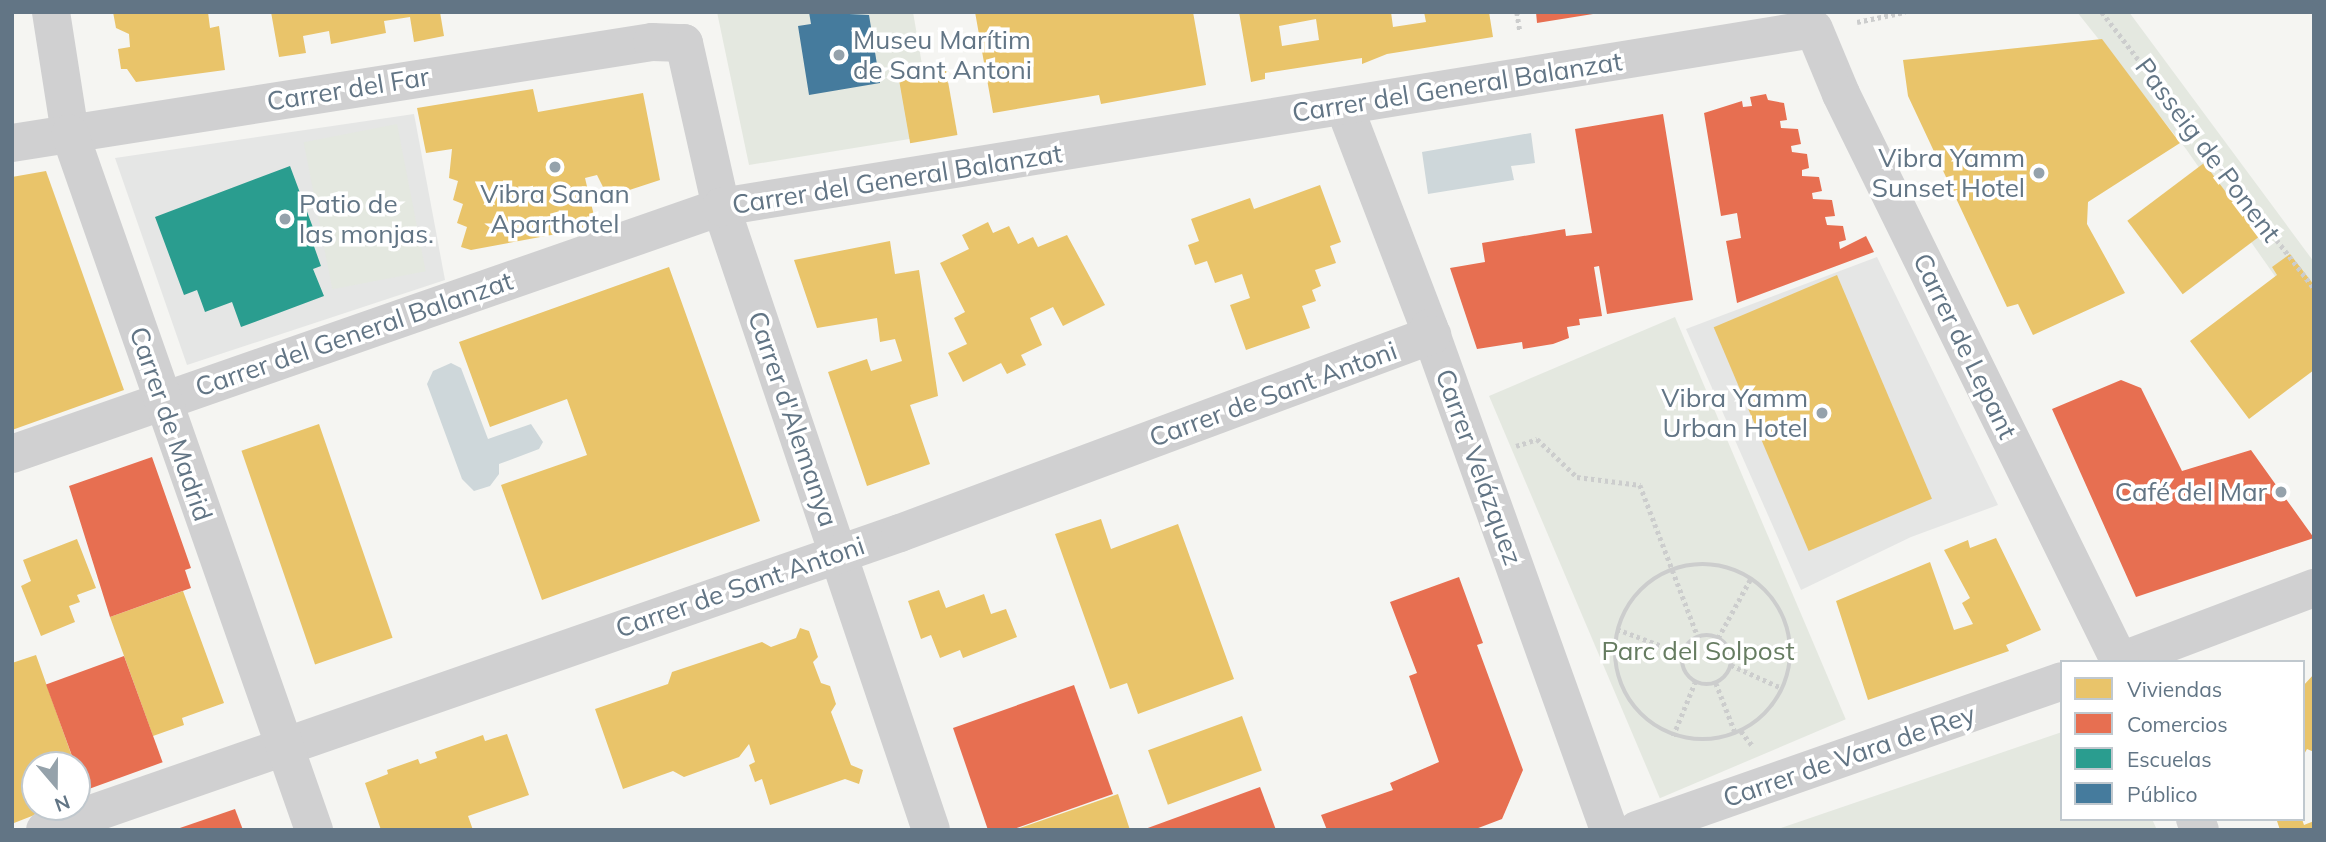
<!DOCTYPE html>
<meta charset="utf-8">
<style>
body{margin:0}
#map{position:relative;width:2326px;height:842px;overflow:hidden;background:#f5f5f2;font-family:Mulish,sans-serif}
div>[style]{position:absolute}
.built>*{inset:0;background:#e5e6e5}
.green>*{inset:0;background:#e4e8e0;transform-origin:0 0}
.water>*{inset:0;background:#ced7da}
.homes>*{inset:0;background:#e9c46a;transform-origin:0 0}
.shops>*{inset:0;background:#e76f51;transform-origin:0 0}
.schools>*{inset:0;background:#2a9d8f}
.public>*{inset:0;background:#457b9d}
.path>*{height:4.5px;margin-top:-2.25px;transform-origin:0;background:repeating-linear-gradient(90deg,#cccdcd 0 3.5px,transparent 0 7px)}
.path>.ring{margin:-2.25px;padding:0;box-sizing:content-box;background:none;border:4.5px solid #cccdcd;border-radius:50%}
.pedestrian>*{height:38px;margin:-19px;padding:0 19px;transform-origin:19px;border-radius:19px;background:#d0d0d1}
.minor>*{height:38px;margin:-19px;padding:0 19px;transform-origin:19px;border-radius:19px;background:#d0d0d1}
.tertiary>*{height:38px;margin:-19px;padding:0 19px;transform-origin:19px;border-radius:19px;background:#d0d0d1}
.dots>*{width:19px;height:19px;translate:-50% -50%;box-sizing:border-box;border:4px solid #fff;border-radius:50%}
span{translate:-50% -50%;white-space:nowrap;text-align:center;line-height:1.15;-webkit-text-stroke:7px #fff;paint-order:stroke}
.poi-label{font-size:26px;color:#627585}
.left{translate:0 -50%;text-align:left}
.right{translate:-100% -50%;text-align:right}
.street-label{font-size:26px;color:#627585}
.park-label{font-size:26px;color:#667c61}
.frame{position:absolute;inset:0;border:14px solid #627585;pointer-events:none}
.legend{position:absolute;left:2060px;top:660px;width:245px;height:161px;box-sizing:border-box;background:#fff;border:2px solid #c0c8ce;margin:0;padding:9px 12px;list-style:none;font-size:21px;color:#627585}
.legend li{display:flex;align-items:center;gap:14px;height:35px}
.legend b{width:35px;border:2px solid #c0c8ce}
.north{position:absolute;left:21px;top:751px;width:70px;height:70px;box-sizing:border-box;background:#fff;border:2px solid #c0c8ce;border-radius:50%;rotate:160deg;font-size:19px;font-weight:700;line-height:28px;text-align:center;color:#627585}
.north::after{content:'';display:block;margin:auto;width:24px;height:32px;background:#95a2ab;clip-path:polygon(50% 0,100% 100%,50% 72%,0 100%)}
</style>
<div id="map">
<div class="built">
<div style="clip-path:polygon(414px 114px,445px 280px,187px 365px,115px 158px)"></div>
<div style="clip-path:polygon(1877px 257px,1998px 505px,1911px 537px,1801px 590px,1686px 329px)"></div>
</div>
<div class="green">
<div style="clip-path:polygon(717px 12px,913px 12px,934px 135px,749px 165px)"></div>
<div style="clip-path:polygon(2077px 12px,2129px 12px,2314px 262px,2314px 332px,2186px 149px)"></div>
<div style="left:397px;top:124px;width:150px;height:95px;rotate:79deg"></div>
<div style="left:1675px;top:317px;width:437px;height:202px;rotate:67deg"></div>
<div style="clip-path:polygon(2062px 732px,2062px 819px,2152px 819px,2157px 830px,1775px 830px)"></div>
</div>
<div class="water">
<div style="clip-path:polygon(1531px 133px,1535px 163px,1511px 166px,1514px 180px,1428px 194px,1422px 152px)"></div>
<div style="clip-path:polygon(451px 363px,461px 368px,488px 439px,531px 424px,543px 442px,539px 449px,499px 464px,499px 474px,490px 486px,474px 491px,462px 479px,427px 384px,433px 371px)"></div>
</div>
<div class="homes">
<div style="clip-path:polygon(113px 12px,208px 12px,210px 28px,219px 26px,225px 70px,136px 82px,127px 69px,121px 69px,118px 49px,130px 47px,129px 34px,116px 28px)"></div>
<div style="clip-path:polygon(271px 12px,440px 12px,444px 36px,414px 42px,410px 17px,384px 21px,386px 33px,331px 44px,329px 31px,303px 36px,306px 53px,279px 57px)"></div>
<div style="clip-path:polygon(975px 12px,1193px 12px,1206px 85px,1101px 104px,1099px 95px,993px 113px)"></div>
<div style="clip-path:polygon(evenodd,1239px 12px,1391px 12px,1393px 27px,1426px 22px,1424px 12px,1489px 12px,1493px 37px,1387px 54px,1362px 64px,1362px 58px,1265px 73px,1265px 79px,1251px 82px,1239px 12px,1316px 19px,1319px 40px,1282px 46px,1279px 26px,1316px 19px)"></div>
<div style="clip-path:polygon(2102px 39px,2180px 143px,2088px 202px,2087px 224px,2125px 293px,2033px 335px,2018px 304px,2007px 307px,1908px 96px,1903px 60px)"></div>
<div style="left:946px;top:70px;width:66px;height:48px;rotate:80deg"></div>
<div style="clip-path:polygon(533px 89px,538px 112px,643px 93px,660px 180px,608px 197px,597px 175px,585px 178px,596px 224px,563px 236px,562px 233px,471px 250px,461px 247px,467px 227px,457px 223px,463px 204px,453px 200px,458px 181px,449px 178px,452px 149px,426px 153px,417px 108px)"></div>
<div style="left:2204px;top:163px;width:92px;height:96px;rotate:53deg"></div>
<div style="clip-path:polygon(46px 171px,124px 390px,12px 430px,12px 177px)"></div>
<div style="clip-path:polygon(1320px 185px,1341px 242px,1330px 246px,1336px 263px,1315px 270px,1321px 286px,1312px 290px,1316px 301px,1302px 306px,1310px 328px,1246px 350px,1230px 305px,1250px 298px,1242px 274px,1215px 283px,1207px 261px,1195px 265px,1188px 245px,1199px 241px,1191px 219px,1250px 198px,1254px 209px)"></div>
<div style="clip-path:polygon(988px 222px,993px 233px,1009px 226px,1018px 244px,1033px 237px,1038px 247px,1067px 235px,1105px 305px,1063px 326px,1053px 307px,1030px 318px,1042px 345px,1021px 355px,1026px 365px,1007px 374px,1001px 363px,963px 382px,948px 353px,967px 344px,954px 318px,965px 312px,940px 263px,969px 249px,962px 235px)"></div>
<div style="clip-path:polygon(890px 241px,895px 274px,919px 270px,938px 396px,910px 405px,930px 464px,867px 486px,828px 372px,867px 359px,871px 371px,902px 361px,895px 339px,880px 342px,877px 318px,817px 328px,794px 260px)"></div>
<div style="clip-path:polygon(2290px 254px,2314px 285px,2314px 370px,2249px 419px,2190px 341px,2277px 275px,2272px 267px)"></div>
<div style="clip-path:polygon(669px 267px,760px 521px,542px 600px,501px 485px,587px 455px,567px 399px,490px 427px,459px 342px)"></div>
<div style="left:1837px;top:275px;width:243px;height:134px;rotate:67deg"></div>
<div style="left:319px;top:424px;width:226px;height:82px;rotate:71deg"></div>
<div style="clip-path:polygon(1101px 519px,1111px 549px,1178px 524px,1234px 679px,1138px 714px,1127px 683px,1110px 689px,1055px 534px)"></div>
<div style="clip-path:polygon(1996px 538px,2041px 630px,2006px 645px,2009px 651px,1868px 700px,1836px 601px,1930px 562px,1954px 630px,1973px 624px,1962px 603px,1970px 598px,1944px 550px,1968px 540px,1970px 548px)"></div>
<div style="clip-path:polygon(77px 539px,96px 588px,77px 595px,80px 602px,69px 606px,75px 622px,41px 636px,21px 586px,31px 581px,23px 560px)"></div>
<div style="clip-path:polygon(939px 590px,946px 608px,984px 594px,991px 614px,1006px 609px,1017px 637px,963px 658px,960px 650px,940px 658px,931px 635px,921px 639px,908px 601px)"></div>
<div style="clip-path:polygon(183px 591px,224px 703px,182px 718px,184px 725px,153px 736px,110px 617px)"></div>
<div style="clip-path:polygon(800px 628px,809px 631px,818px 657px,813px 662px,821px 683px,830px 686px,836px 704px,831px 712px,851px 765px,863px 770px,859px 784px,845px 779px,770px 805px,762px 779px,755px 782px,749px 765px,755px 762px,749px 744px,739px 757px,684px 777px,673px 771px,623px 789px,595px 709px,668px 684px,672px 672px,762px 642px,771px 647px,796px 638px)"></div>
<div style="clip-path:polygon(36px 655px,75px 765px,35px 765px,35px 807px,55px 807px,14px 823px,12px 663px)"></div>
<div style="clip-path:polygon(2314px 674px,2314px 752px,2307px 749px,2303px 756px,2303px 686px)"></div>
<div style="left:1242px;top:716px;width:58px;height:100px;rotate:70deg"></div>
<div style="clip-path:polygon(507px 734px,529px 795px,468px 816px,473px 830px,381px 830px,365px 783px,388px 774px,387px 770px,418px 759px,420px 764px,437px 758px,435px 752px,483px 735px,485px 741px)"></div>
<div style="clip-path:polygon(1118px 794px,1130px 830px,1017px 830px,1017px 829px)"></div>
<div style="clip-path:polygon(2302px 819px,2304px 825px,2314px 821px,2314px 830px,2280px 830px,2277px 821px)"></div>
</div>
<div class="shops">
<div style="clip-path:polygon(1536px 12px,1592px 12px,1593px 14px,1537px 23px)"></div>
<div style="clip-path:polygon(1766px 94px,1768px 100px,1784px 103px,1787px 120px,1780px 121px,1781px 128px,1798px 129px,1801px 144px,1791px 146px,1792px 152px,1807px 154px,1809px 168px,1802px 170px,1802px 176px,1819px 177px,1822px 191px,1812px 193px,1813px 199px,1832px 200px,1835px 216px,1825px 217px,1827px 225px,1843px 226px,1846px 240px,1839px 242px,1840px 249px,1866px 236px,1874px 252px,1737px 303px,1726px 241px,1741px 238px,1737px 213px,1721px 216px,1704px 113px,1742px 101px,1743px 107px,1752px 106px,1750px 97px)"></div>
<div style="clip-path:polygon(1663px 114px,1693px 300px,1607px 314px,1599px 266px,1594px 267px,1602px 316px,1579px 319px,1580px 325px,1567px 327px,1569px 338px,1553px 344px,1523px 349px,1522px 342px,1477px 349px,1450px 268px,1485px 262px,1482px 243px,1565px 229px,1566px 236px,1592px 233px,1575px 129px)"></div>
<div style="clip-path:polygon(2121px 380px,2141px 388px,2182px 471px,2251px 450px,2314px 538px,2136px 597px,2052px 409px)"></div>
<div style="clip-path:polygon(152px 457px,191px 568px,185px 570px,191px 588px,110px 617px,69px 486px)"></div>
<div style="clip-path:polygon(1459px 577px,1483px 643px,1477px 645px,1523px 770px,1502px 819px,1473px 830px,1327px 830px,1321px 815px,1393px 790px,1390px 783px,1439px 762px,1409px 676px,1417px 673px,1390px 602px)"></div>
<div style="left:124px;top:656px;width:113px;height:83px;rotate:70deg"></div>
<div style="clip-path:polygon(1074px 685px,1113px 794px,1011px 830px,988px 830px,953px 728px)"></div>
<div style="clip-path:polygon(1260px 787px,1276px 830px,1146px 830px,1145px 829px)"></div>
<div style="clip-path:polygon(235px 809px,243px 830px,177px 830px,177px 829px)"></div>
</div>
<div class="schools">
<div style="clip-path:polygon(290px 166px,315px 233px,310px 235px,321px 266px,313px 269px,324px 296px,241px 327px,232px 302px,205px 312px,197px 290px,184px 295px,155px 217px)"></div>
</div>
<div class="public">
<div style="clip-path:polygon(809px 12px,869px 15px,880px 83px,809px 95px,798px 26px,811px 24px)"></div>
</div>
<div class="path">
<div style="left:1517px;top:12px;width:20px;rotate:81deg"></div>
<div style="left:2102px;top:12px;width:348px;rotate:52.5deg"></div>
<div style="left:1857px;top:22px;width:49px;rotate:-11.8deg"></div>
<div style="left:1516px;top:446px;width:22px;rotate:-18deg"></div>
<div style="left:1537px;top:439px;width:55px;rotate:43.5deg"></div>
<div style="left:1577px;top:477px;width:64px;rotate:7.2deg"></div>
<div style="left:1640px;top:485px;width:163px;rotate:69.1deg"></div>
<div class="ring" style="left:1615px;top:564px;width:171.5px;height:171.5px"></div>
<div style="left:1617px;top:629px;width:71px;rotate:20.7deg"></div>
<div class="ring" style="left:1682px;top:635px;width:45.5px;height:45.5px"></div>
<div style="left:1718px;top:638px;width:68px;rotate:-61.2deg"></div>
<div style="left:1731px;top:665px;width:56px;rotate:24.3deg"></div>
<div style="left:1716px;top:683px;width:53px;rotate:68.8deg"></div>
<div style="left:1741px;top:731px;width:18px;rotate:52deg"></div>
<div style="left:1673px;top:736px;width:58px;rotate:-67.8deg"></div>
</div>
<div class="pedestrian">
<div style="left:2118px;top:662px;width:210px;rotate:-20.7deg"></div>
<div style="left:1637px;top:830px;width:450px;rotate:-19.3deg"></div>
</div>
<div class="minor">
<div style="left:51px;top:12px;width:123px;rotate:81.1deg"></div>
<div style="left:1344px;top:106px;width:238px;rotate:69deg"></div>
<div style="left:1429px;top:328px;width:533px;rotate:70.27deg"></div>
<div style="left:12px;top:143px;width:648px;rotate:-8.97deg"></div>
<div style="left:652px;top:42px;width:32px;rotate:2deg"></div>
<div style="left:684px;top:43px;width:168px;rotate:77.3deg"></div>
<div style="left:721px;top:207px;width:657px;rotate:71.37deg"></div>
<div style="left:12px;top:454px;width:751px;rotate:-19.21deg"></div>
<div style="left:721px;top:207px;width:1107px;rotate:-9.25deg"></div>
<div style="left:1814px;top:29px;width:70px;rotate:67.4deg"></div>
<div style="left:1841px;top:94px;width:633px;rotate:63.84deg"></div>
<div style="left:2195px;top:819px;width:12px;rotate:66deg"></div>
<div style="left:45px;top:830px;width:905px;rotate:-19.16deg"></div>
<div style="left:900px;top:533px;width:568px;rotate:-20.41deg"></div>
</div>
<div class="tertiary">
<div style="left:70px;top:134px;width:738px;rotate:70.68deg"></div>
</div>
<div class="dots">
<div style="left:839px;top:55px;background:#95a2ab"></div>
<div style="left:555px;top:167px;background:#95a2ab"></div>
<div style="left:2039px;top:173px;background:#95a2ab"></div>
<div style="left:285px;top:219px;background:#95a2ab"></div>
<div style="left:1822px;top:413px;background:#95a2ab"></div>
<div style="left:2281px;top:492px;background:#95a2ab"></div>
</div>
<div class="poi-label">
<span class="left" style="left:853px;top:55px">Museu Marítim<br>de Sant Antoni</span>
<span class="right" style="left:2025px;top:173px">Vibra Yamm<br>Sunset Hotel</span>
<span style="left:555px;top:209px">Vibra Sanan<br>Aparthotel</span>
<span class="left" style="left:299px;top:219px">Patio de<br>las monjas.</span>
<span class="right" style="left:1808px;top:413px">Vibra Yamm<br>Urban Hotel</span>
<span class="right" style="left:2267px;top:492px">Café del Mar</span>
</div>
<div class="street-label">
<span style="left:1457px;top:87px;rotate:-9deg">Carrer del General Balanzat</span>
<span style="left:348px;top:89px;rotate:-9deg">Carrer del Far</span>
<span style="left:2208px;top:150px;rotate:53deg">Passeig de Ponent</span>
<span style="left:897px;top:179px;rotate:-9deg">Carrer del General Balanzat</span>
<span style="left:354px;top:334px;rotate:-19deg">Carrer del General Balanzat</span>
<span style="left:1965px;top:346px;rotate:64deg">Carrer de Lepant</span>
<span style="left:1273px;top:394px;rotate:-20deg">Carrer de Sant Antoni</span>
<span style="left:793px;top:419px;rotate:71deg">Carrer d'Alemanya</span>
<span style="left:171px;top:424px;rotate:71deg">Carrer de Madrid</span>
<span style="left:1479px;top:467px;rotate:70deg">Carrer Velázquez</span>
<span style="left:740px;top:587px;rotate:-19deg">Carrer de Sant Antoni</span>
<span style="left:1849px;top:756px;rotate:-19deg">Carrer de Vara de Rey</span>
</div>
<div class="park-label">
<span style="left:1698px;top:651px">Parc del Solpost</span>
</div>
<div class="frame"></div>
<ul class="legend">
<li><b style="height:19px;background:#e9c46a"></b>Viviendas</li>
<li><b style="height:19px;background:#e76f51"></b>Comercios</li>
<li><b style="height:19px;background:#2a9d8f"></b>Escuelas</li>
<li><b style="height:19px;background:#457b9d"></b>Público</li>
</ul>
<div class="north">N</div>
</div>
